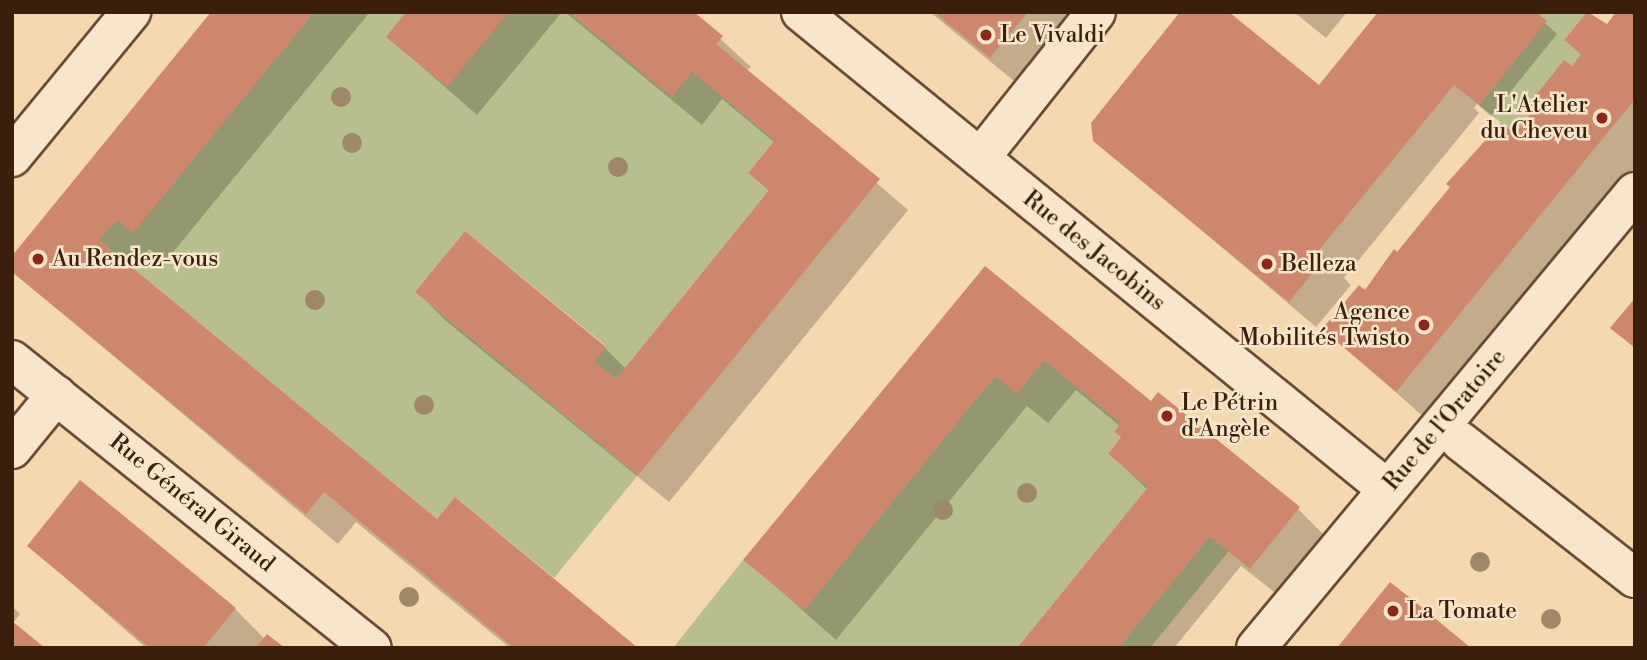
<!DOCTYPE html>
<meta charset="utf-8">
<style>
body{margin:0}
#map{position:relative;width:1647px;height:660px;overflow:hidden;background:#f4d8b0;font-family:"Libre Bodoni",serif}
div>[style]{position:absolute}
.green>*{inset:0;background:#b8bf8e}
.shadow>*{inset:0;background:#0003}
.building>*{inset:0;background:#ce866c}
.roads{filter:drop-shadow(2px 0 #684d35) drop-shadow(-2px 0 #684d35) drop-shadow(0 2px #684d35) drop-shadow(0 -2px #684d35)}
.minor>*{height:38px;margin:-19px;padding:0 19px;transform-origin:19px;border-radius:19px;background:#f8e6cc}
.trees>*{width:20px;height:20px;margin:-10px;border-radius:50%;background:#9f8867}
.dots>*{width:19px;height:19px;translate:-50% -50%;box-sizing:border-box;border:4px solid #f8e6cc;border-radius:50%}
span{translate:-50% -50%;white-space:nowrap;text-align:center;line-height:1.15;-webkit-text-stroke:5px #f8e6cc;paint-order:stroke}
.poi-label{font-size:23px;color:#391f0c}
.left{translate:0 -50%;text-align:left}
.right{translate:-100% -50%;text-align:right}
.street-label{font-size:23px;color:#391f0c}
.frame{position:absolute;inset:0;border:14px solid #391f0c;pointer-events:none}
</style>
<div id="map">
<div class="green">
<div style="clip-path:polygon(314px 12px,569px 12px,672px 96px,692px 71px,775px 140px,748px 173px,769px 190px,616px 379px,594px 362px,606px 346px,465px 231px,415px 292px,638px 475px,554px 578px,455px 497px,437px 519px,99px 240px,117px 220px,133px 232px)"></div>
<div style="clip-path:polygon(1536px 12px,1587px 12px,1564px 40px,1581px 54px,1572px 66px,1564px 61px,1524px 110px,1530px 115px,1515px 134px,1479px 105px,1535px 35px)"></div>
<div style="clip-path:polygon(1044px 360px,1121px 423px,1114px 432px,1121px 437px,1108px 454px,1148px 487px,1017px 648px,673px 648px,743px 560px,804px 610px,995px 376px,1017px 393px)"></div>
<div style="clip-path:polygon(1210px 536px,1229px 551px,1150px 648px,1118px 648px)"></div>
</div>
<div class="shadow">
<div style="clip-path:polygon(214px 12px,370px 12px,165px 262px,149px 249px,132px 269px,438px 521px,636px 648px,510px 648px,356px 522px,338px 544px,12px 271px)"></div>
<div style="clip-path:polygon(408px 12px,562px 12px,477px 115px,388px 37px)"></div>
<div style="clip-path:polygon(565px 12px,691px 12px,751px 67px,746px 71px,908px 210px,669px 502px,446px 321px,417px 292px,605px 348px,626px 369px,770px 192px,750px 173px,775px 143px,722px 99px,702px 125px)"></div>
<div style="clip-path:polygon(930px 12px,1081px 12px,1020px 86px)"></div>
<div style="clip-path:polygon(1294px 12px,1347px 12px,1326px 38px)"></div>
<div style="clip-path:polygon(1589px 12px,1607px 26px,1635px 12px,1635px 168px,1428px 421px,1325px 329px,1579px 75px,1582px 56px,1566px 40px)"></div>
<div style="clip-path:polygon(1545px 23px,1557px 34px,1491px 116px,1477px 104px,1474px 108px,1479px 113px,1344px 278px,1351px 285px,1316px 327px,1095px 140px,1319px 88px)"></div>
<div style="clip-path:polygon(985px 268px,1151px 404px,1298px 509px,1329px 540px,1282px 598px,1241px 566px,1174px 648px,1019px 648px,1148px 490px,1110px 454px,1122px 438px,1121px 427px,1076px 390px,1048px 423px,1027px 406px,836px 640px,746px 560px)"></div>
<div style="clip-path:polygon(29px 546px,235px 609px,265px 639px,282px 648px,146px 648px)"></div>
<div style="clip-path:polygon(12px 606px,20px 614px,13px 623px,12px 648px)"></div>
</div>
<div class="building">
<div style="clip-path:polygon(211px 12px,314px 12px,133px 233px,117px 220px,99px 240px,437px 519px,455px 497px,638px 648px,514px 648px,324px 492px,306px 514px,12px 272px,12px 256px)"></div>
<div style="clip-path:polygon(406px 12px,509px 12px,447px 87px,386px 37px)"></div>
<div style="clip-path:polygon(569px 12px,694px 12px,723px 36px,716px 44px,880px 179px,638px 475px,415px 292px,465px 231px,606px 347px,594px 362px,616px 379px,769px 190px,748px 173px,775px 140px,692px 71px,672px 97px)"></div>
<div style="clip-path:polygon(934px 12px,1028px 12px,990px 58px)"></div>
<div style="clip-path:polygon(1180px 12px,1229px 12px,1319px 85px,1378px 12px,1536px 12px,1547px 21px,1479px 105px,1454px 85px,1318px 251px,1325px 257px,1289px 302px,1093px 141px,1091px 123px)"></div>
<div style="clip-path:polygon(1587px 12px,1607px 24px,1616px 12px,1635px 12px,1635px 99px,1396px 392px,1322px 329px,1359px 285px,1365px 290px,1394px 249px,1397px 252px,1450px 187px,1446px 184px,1501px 123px,1515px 134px,1530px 115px,1524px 110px,1564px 60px,1572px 66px,1581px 54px,1564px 40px)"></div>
<div style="clip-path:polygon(985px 266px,1151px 401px,1158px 392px,1300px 507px,1250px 569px,1210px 536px,1118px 648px,1017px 648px,1148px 487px,1108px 454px,1121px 437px,1114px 432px,1121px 423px,1044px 360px,1017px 394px,995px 376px,804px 610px,743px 560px)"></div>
<div style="clip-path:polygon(1635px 298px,1635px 348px,1610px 328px)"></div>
<div style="clip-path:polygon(80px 480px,236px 608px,203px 648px,150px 648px,27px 546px)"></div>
<div style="clip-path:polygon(1390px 582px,1409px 597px,1471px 648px,1337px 648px)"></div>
<div style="clip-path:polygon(12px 621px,45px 648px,12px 648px)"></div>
<div style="clip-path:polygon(267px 634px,285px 648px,256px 648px)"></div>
</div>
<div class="roads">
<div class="minor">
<div style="left:801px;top:12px;width:756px;rotate:39.15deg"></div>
<div style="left:12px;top:157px;width:188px;rotate:-50.6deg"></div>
<div style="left:980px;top:158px;width:186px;rotate:-51.5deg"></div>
<div style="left:12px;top:360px;width:461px;rotate:38.7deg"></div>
<div style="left:1460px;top:441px;width:222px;rotate:38.1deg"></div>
<div style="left:12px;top:449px;width:70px;rotate:-50.8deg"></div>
<div style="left:1256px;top:648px;width:593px;rotate:-50.27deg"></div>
</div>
</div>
<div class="trees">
<div style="left:341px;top:97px"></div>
<div style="left:352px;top:143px"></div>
<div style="left:618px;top:167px"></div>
<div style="left:315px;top:300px"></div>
<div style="left:424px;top:405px"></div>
<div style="left:1027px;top:493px"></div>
<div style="left:943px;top:510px"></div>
<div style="left:1480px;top:562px"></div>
<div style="left:409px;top:597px"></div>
<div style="left:1551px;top:619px"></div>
</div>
<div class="dots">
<div style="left:986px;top:35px;background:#8f2418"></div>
<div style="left:1602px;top:118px;background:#8f2418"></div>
<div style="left:38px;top:259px;background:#8f2418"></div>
<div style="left:1267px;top:264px;background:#8f2418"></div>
<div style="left:1424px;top:325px;background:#8f2418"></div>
<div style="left:1167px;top:416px;background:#8f2418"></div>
<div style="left:1393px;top:611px;background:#8f2418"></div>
</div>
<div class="poi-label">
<span class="left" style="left:1000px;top:35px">Le Vivaldi</span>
<span class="right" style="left:1588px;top:118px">L'Atelier<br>du Cheveu</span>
<span class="left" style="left:52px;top:259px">Au Rendez-vous</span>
<span class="left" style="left:1281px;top:264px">Belleza</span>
<span class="right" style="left:1410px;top:325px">Agence<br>Mobilités Twisto</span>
<span class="left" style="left:1181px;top:416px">Le Pétrin<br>d'Angèle</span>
<span class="left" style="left:1407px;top:611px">La Tomate</span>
</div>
<div class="street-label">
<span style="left:1094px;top:251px;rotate:39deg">Rue des Jacobins</span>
<span style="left:1445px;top:420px;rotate:-50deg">Rue de l'Oratoire</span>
<span style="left:192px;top:503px;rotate:39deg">Rue Général Giraud</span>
</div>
<div class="frame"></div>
</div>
